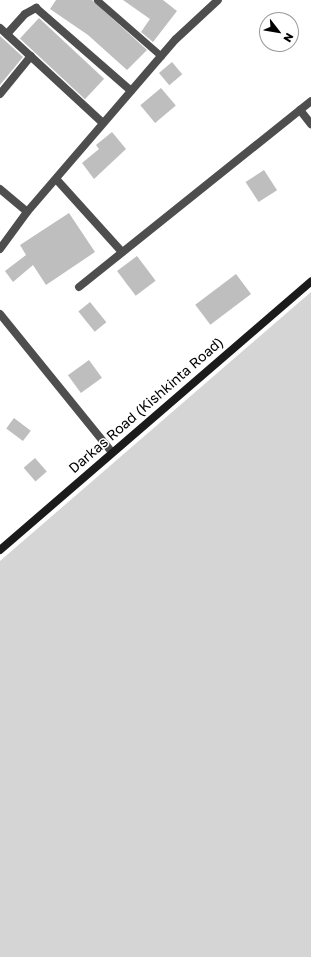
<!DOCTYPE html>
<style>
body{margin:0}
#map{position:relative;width:311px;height:957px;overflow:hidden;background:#fff;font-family:"Golos Text",sans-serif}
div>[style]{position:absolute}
.green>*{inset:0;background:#d5d5d5}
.building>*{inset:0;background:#bebebe;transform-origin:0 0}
.service>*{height:7px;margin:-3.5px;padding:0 3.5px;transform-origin:3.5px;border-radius:3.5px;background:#4e4e4e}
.minor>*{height:8px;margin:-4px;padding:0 4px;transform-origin:4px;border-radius:4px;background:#4e4e4e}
.secondary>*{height:8px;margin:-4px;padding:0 4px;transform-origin:4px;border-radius:4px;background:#1b1b1b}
span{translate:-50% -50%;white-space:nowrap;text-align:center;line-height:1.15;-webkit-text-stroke:3px #fff;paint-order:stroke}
.street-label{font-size:14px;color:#000}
.north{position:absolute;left:259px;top:12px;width:40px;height:40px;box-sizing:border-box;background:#fff;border:1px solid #999;border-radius:50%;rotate:121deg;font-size:11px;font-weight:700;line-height:16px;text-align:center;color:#000}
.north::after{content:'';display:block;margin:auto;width:14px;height:18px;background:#000;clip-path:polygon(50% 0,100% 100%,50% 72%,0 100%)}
</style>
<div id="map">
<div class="green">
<div style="clip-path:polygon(311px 292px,311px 957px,0 957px,0 561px)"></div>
</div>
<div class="building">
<div style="clip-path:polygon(56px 0,92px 0,147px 50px,127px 70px,88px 35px,50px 9px)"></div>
<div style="clip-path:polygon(123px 0,163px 0,177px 11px,153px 42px,141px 32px,150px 19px)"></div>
<div style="left:39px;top:18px;width:89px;height:28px;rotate:43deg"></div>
<div style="clip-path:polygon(0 36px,23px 57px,0 85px)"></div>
<div style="left:172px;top:62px;width:16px;height:17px;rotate:50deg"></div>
<div style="left:161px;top:88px;width:23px;height:27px;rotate:50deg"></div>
<div style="clip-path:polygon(112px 132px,126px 149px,94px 179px,82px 163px,99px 149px,96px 145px)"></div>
<div style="left:264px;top:170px;width:24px;height:22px;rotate:57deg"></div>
<div style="clip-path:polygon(69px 213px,95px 252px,46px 285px,33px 265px,13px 282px,5px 271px,26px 255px,20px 245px)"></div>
<div style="left:137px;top:256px;width:31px;height:25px;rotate:53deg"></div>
<div style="left:236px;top:274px;width:25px;height:51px;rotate:53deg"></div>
<div style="left:90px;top:302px;width:26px;height:15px;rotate:51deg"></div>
<div style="left:89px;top:360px;width:22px;height:26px;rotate:54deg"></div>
<div style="left:14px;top:418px;width:21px;height:13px;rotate:37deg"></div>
<div style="left:35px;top:458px;width:18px;height:15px;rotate:49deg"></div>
</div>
<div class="service">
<div style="left:97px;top:0;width:85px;rotate:41.2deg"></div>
</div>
<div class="minor">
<div style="left:0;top:28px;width:140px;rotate:42.7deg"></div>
<div style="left:7px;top:34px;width:27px;rotate:-48deg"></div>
<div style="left:25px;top:14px;width:13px;rotate:-29deg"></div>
<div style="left:36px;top:8px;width:126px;rotate:41.1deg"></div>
<div style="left:0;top:94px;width:49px;rotate:-50.8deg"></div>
<div style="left:300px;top:110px;width:18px;rotate:52deg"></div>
<div style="left:57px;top:180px;width:97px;rotate:47.9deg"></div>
<div style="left:0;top:189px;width:35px;rotate:40deg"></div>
<div style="left:0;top:249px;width:46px;rotate:-53.9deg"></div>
<div style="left:27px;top:212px;width:228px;rotate:-49.3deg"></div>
<div style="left:176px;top:39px;width:57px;rotate:-42.9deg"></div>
<div style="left:79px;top:287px;width:297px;rotate:-38.7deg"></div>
<div style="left:0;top:314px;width:176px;rotate:51deg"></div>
</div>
<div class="secondary">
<div style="left:0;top:550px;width:411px;rotate:-40.8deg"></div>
</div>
<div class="street-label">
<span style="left:146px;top:405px;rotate:-41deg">Darkas Road (Kishkinta Road)</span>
</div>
<div class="north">N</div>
</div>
